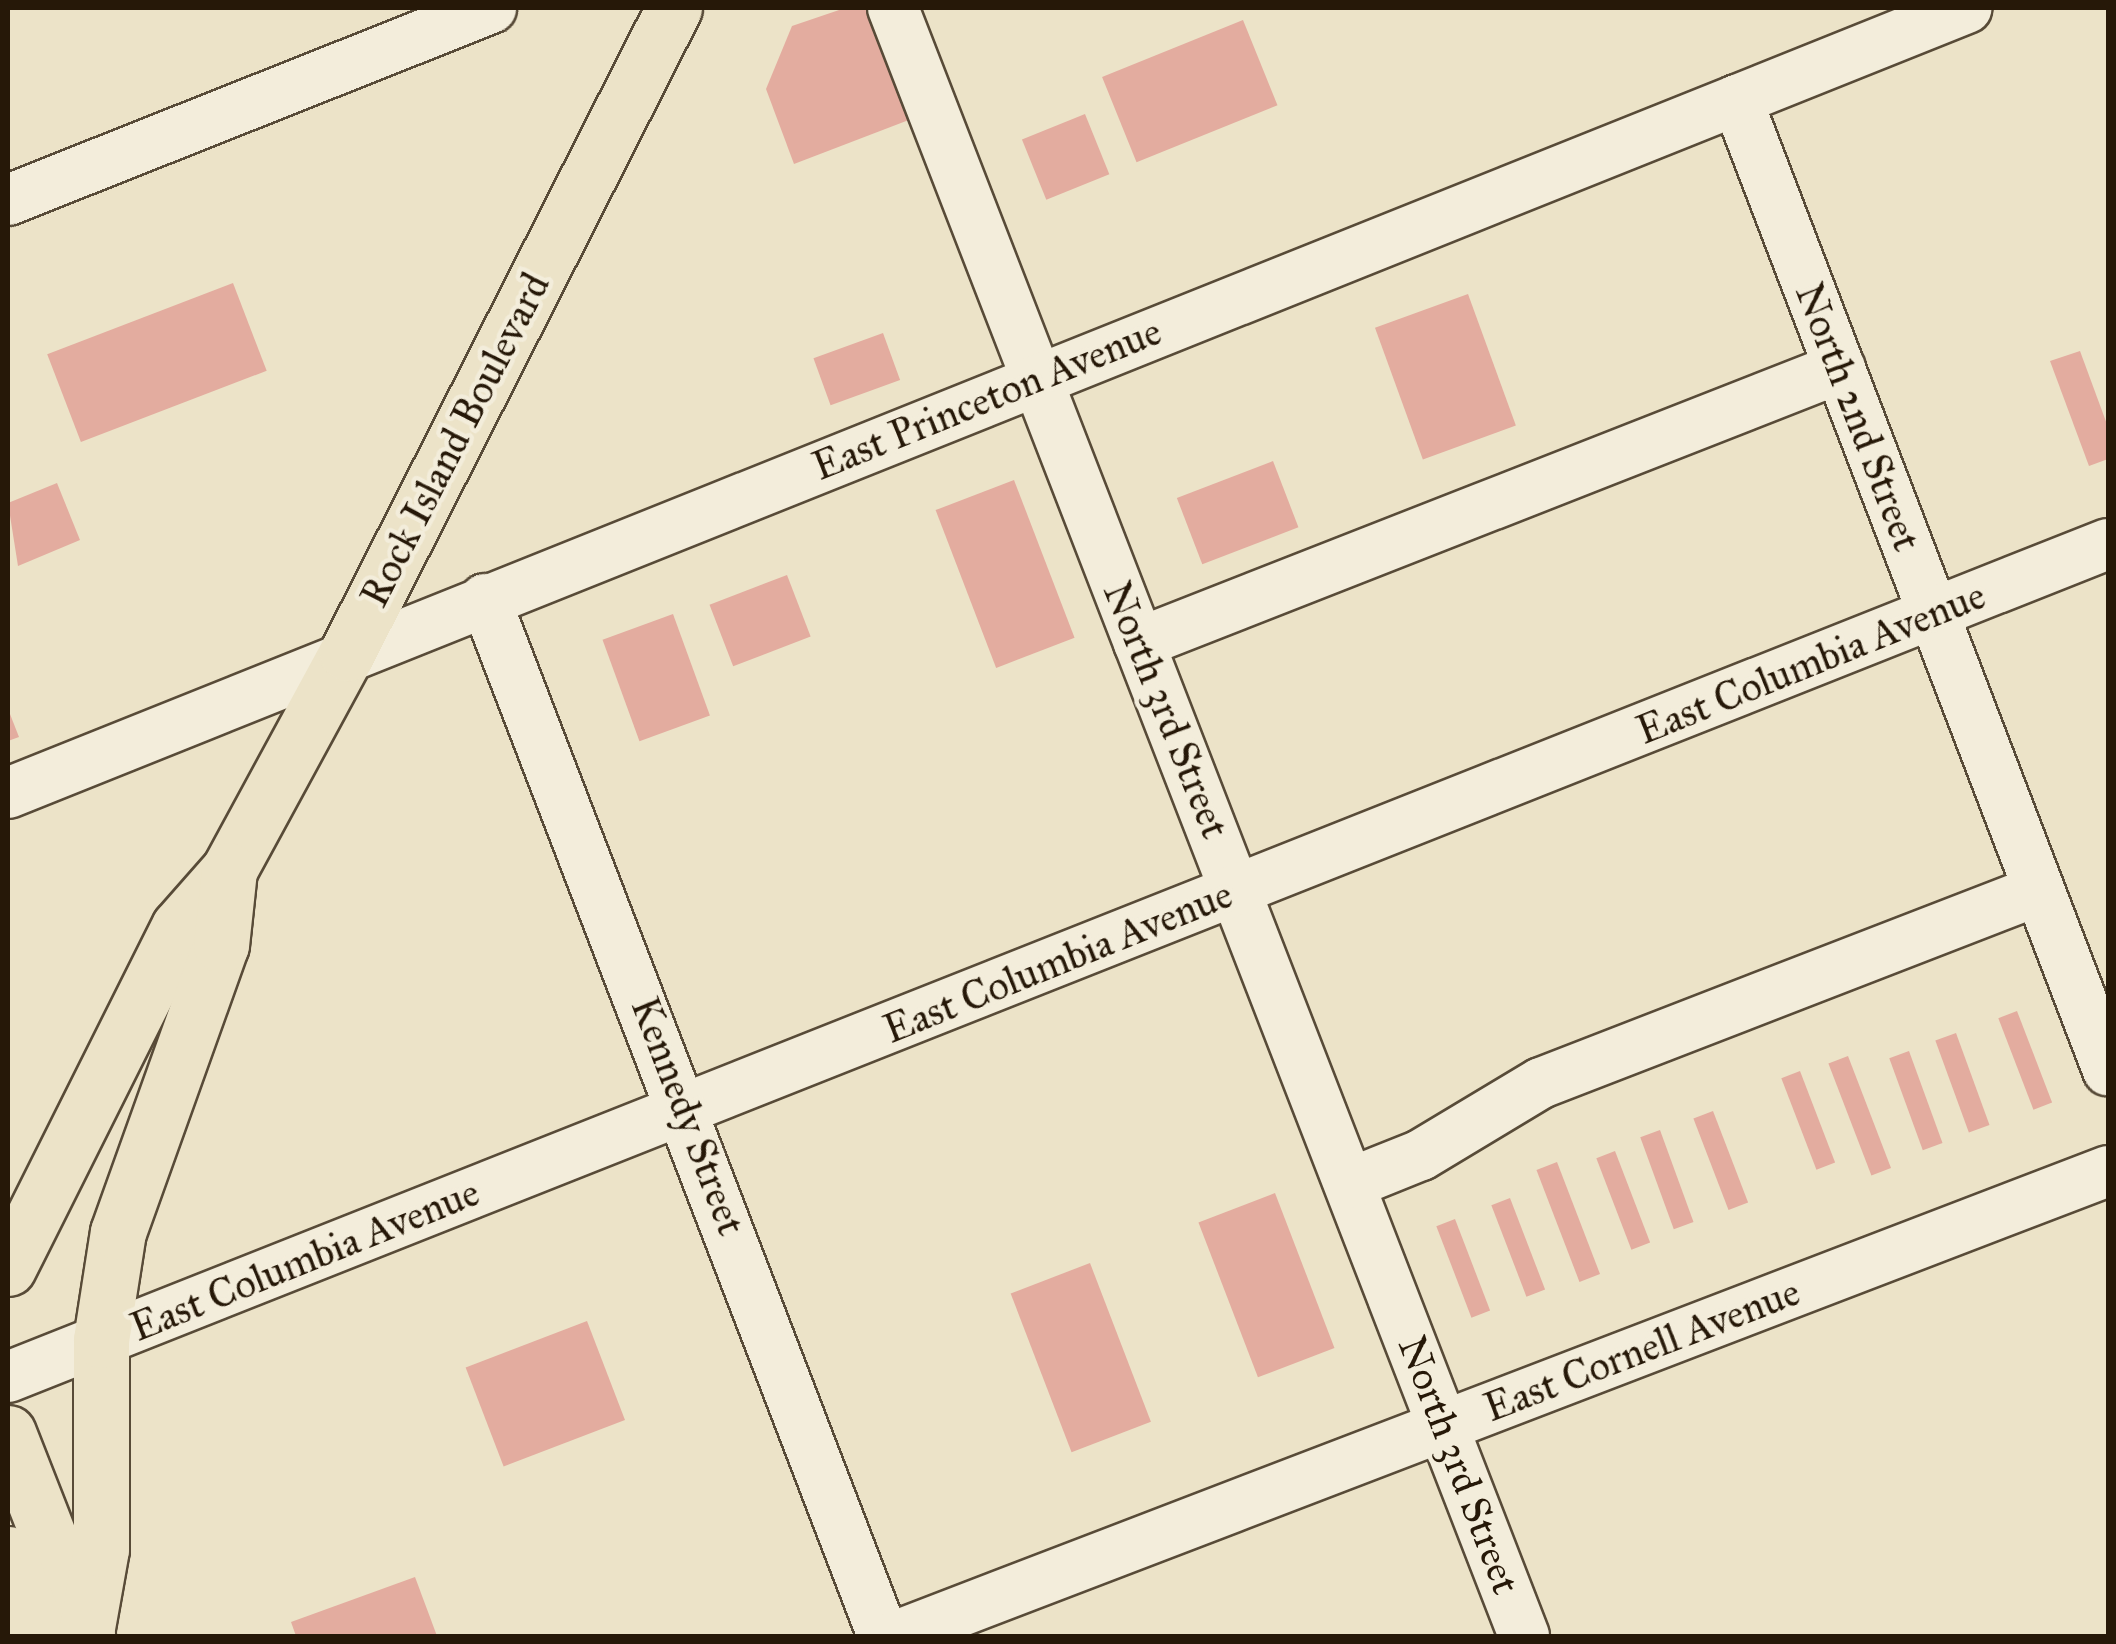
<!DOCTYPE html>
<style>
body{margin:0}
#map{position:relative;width:2116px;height:1644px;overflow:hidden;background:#ece3c8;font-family:"IM FELL Great Primer",serif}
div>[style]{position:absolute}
.building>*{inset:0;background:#e3ac9f;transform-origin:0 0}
.roads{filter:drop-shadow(2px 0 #584b38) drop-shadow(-2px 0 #584b38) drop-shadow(0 2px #584b38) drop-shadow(0 -2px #584b38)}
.minor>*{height:50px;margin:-25px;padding:0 25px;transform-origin:25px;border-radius:25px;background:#f3eddb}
.major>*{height:55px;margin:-27.5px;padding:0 27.5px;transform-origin:27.5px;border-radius:27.5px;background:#ece3c8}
span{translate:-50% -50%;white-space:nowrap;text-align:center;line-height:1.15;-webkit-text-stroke:9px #f3eddb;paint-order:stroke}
.street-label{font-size:40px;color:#261808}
.frame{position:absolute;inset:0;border:10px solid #261808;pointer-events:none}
</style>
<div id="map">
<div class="building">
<div style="clip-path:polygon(845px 8px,871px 8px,914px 118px,794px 164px,766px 89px,792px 26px)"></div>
<div style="left:1243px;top:20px;width:92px;height:152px;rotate:68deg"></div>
<div style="left:1085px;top:114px;width:65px;height:68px;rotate:68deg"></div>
<div style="left:233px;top:283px;width:94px;height:199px;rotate:69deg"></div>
<div style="left:1468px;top:294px;width:140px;height:99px;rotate:70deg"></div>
<div style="left:883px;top:333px;width:50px;height:74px;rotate:70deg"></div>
<div style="clip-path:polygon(2080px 351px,2108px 427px,2108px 459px,2089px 466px,2050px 361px)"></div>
<div style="left:1273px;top:461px;width:71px;height:103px;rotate:69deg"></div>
<div style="left:1014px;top:480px;width:169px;height:84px;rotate:69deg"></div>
<div style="clip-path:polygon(57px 483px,80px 540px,18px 566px,8px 503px)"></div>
<div style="left:787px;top:575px;width:66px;height:83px;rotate:69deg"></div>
<div style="left:673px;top:614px;width:108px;height:75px;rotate:70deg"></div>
<div style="clip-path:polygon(8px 709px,19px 737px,8px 741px)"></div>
<div style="left:2017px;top:1011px;width:98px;height:20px;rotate:69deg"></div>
<div style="left:1956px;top:1033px;width:98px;height:22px;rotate:70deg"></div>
<div style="left:1909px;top:1051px;width:98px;height:21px;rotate:70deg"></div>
<div style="left:1848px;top:1056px;width:120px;height:21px;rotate:69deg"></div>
<div style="left:1800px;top:1071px;width:98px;height:20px;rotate:69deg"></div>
<div style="left:1713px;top:1111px;width:98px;height:21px;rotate:69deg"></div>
<div style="left:1660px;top:1130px;width:98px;height:21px;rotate:70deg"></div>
<div style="left:1615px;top:1151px;width:98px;height:20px;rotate:69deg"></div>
<div style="left:1557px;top:1162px;width:120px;height:22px;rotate:69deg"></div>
<div style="left:1275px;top:1193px;width:166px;height:82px;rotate:69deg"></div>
<div style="left:1510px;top:1198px;width:98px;height:20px;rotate:69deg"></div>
<div style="left:1455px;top:1219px;width:98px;height:20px;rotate:69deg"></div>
<div style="left:1090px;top:1263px;width:170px;height:85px;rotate:69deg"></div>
<div style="left:587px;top:1321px;width:106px;height:130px;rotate:69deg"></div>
<div style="clip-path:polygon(415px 1577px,437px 1636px,296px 1636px,291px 1622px)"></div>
</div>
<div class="roads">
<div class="minor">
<div style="left:893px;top:8px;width:1746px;rotate:68.81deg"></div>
<div style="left:1737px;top:100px;width:1039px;rotate:69.07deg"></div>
<div style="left:8px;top:200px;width:520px;rotate:-21.68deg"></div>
<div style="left:485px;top:599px;width:1111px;rotate:69deg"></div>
<div style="left:1139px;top:643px;width:753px;rotate:-21.42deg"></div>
<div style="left:8px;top:793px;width:2110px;rotate:-21.84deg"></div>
<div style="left:1351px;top:1183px;width:75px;rotate:-21.8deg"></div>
<div style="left:1421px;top:1155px;width:140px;rotate:-31deg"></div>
<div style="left:1541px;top:1083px;width:534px;rotate:-21.18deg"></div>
<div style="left:8px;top:1377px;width:2259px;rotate:-21.64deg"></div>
<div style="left:896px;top:1636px;width:1298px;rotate:-20.99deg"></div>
</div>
<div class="major">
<div style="left:8px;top:1268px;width:381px;rotate:-63.4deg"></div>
<div style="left:179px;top:927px;width:76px;rotate:-48.7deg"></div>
<div style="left:229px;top:870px;width:247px;rotate:-61.5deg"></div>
<div style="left:347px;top:653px;width:723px;rotate:-63.12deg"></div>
<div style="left:8px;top:1433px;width:217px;rotate:68.6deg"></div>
<div style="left:8px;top:1554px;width:88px;rotate:69.3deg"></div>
<div style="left:86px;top:1633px;width:85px;rotate:-79.9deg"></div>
<div style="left:101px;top:1549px;width:209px;rotate:-90deg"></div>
<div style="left:101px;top:1340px;width:109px;rotate:-81.1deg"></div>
<div style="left:118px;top:1232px;width:305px;rotate:-70.3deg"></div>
<div style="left:221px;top:945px;width:75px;rotate:-83.9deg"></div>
</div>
</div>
<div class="street-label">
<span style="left:987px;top:399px;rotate:-22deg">East Princeton Avenue</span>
<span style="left:1858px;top:417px;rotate:69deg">North 2nd Street</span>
<span style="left:455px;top:440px;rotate:-63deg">Rock Island Boulevard</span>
<span style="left:1811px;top:663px;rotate:-22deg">East Columbia Avenue</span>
<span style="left:1166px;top:710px;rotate:68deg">North 3rd Street</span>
<span style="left:1058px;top:962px;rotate:-22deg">East Columbia Avenue</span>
<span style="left:688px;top:1116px;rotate:69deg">Kennedy Street</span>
<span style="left:305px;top:1260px;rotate:-22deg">East Columbia Avenue</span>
<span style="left:1642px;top:1350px;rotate:-21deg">East Cornell Avenue</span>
<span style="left:1459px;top:1465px;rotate:69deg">North 3rd Street</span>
</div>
<div class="frame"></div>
</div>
